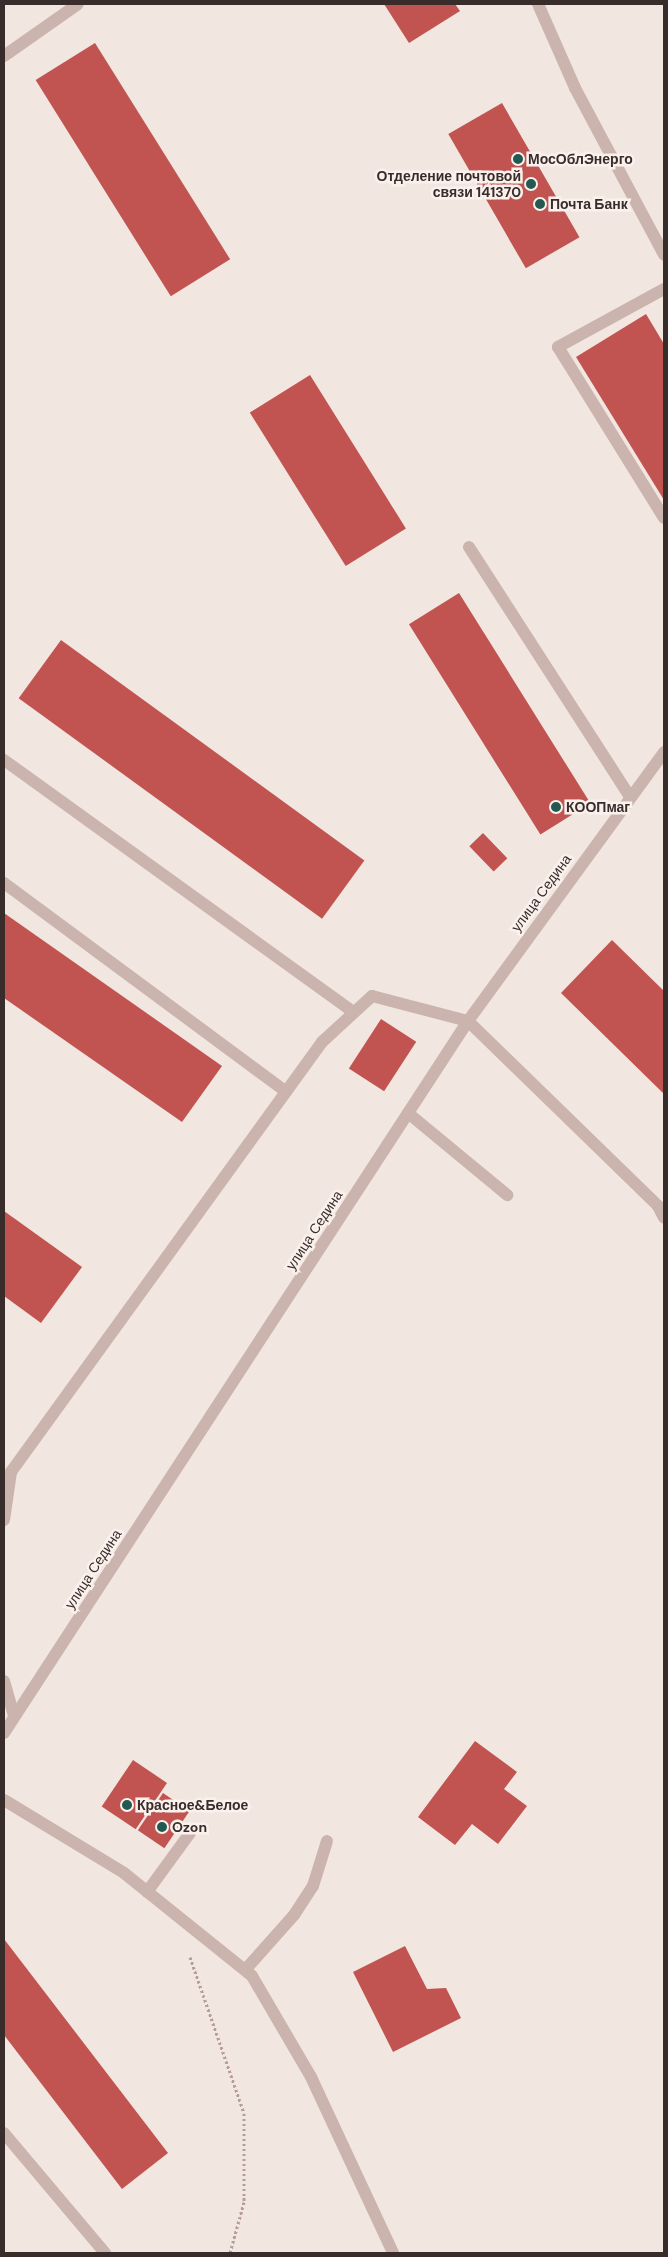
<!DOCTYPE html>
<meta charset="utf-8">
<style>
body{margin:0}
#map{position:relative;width:668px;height:2257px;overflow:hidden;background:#f2e6e1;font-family:"DM Sans",sans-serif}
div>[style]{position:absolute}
.building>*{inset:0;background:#c15450;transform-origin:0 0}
.path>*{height:3px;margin-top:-1.5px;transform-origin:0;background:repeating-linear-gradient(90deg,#b69e97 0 2.5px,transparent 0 5px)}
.service>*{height:12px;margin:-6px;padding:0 6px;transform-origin:6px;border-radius:6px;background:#cab4ad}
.minor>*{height:12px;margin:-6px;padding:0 6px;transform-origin:6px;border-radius:6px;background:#cab4ad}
.tertiary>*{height:12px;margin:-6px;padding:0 6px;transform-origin:6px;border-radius:6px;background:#cab4ad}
.dots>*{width:14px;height:14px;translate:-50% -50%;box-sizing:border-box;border:2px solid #faf1ed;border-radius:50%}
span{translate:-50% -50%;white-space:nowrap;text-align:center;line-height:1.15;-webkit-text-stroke:5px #faf1ed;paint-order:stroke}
.poi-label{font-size:14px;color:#392d2b;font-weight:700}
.left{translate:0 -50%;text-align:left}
.right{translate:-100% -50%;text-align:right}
.street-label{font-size:14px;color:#392d2b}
.frame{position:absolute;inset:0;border:5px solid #392d2b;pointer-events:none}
</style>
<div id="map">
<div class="building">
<div style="clip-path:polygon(384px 4px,455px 4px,460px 11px,409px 43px)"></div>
<div style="left:95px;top:43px;width:255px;height:70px;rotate:58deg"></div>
<div style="left:502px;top:103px;width:155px;height:62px;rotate:60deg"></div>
<div style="clip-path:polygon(646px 314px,664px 344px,664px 500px,576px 357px)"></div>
<div style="left:310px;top:375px;width:181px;height:71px;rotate:58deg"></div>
<div style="left:459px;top:593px;width:248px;height:59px;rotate:58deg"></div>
<div style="left:61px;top:640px;width:375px;height:72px;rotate:36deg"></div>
<div style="left:483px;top:833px;width:35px;height:19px;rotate:46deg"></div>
<div style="clip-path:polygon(4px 913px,222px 1066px,182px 1122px,4px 998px)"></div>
<div style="clip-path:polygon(612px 940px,664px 991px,664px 1094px,561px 993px)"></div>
<div style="left:381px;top:1019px;width:42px;height:59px;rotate:33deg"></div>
<div style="clip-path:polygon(4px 1211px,82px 1267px,41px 1323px,4px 1296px)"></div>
<div style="clip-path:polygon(475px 1741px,517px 1772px,504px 1789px,527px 1806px,498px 1844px,472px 1824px,455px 1845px,418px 1817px)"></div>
<div style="left:133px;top:1760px;width:41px;height:56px;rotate:34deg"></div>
<div style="left:163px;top:1793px;width:32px;height:45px;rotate:34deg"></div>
<div style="clip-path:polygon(4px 1939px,168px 2153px,122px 2189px,4px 2035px)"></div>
<div style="clip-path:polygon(405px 1946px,427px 1989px,446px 1988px,461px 2018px,393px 2052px,353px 1972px)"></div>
</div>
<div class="path">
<div style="left:190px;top:1957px;width:165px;rotate:70.9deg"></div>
<div style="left:244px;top:2113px;width:89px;rotate:90deg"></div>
<div style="left:244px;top:2202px;width:53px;rotate:105.4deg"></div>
</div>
<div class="service">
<div style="left:664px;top:289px;width:121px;rotate:151.3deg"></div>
<div style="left:558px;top:347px;width:201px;rotate:58.2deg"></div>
<div style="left:469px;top:547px;width:297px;rotate:57.2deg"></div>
<div style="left:4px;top:760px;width:431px;rotate:35.8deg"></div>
<div style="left:4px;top:883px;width:351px;rotate:36.5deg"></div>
<div style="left:408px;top:1113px;width:129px;rotate:39.6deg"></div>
<div style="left:4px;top:1520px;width:49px;rotate:-81.7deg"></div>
<div style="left:11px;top:1472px;width:531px;rotate:-54.12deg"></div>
<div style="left:322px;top:1042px;width:68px;rotate:-42.6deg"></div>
<div style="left:372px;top:996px;width:99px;rotate:14.6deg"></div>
<div style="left:4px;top:1681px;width:37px;rotate:74deg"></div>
<div style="left:147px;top:1892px;width:73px;rotate:-53.9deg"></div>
<div style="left:245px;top:1970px;width:74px;rotate:-48.3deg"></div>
<div style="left:294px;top:1915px;width:35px;rotate:-57deg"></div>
<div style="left:313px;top:1886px;width:47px;rotate:-72.7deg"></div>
<div style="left:4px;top:2133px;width:157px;rotate:49.9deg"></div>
</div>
<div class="minor">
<div style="left:538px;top:4px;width:92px;rotate:66.2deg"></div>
<div style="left:575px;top:88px;width:189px;rotate:61.9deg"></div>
<div style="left:4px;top:56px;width:90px;rotate:-35.1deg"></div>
<div style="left:468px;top:1021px;width:265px;rotate:44.2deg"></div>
<div style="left:658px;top:1206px;width:13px;rotate:63deg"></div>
<div style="left:4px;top:1800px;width:140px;rotate:31.3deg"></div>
<div style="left:124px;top:1873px;width:164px;rotate:38.8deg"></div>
<div style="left:252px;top:1976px;width:117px;rotate:59.7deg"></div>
<div style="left:311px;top:2077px;width:194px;rotate:65deg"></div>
</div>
<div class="tertiary">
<div style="left:4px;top:1733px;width:850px;rotate:-56.91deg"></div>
<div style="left:468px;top:1021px;width:333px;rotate:-53.9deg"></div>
</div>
<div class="dots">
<div style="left:518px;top:159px;background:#225951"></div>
<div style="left:531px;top:184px;background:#225951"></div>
<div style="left:540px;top:204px;background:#225951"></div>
<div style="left:556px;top:807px;background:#225951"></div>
<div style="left:127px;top:1805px;background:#225951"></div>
<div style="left:162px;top:1827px;background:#225951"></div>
</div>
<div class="poi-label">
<span class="left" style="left:528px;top:159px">МосОблЭнерго</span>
<span class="right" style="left:521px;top:184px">Отделение почтовой<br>связи 141370</span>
<span class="left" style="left:550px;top:204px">Почта Банк</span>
<span class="left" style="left:566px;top:807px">КООПмаг</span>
<span class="left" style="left:137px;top:1805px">Красное&amp;Белое</span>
<span class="left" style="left:172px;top:1827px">Ozon</span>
</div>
<div class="street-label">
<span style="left:541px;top:893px;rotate:-54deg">улица Седина</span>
<span style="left:314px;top:1230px;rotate:-57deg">улица Седина</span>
<span style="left:93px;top:1569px;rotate:-57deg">улица Седина</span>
</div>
<div class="frame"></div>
</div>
